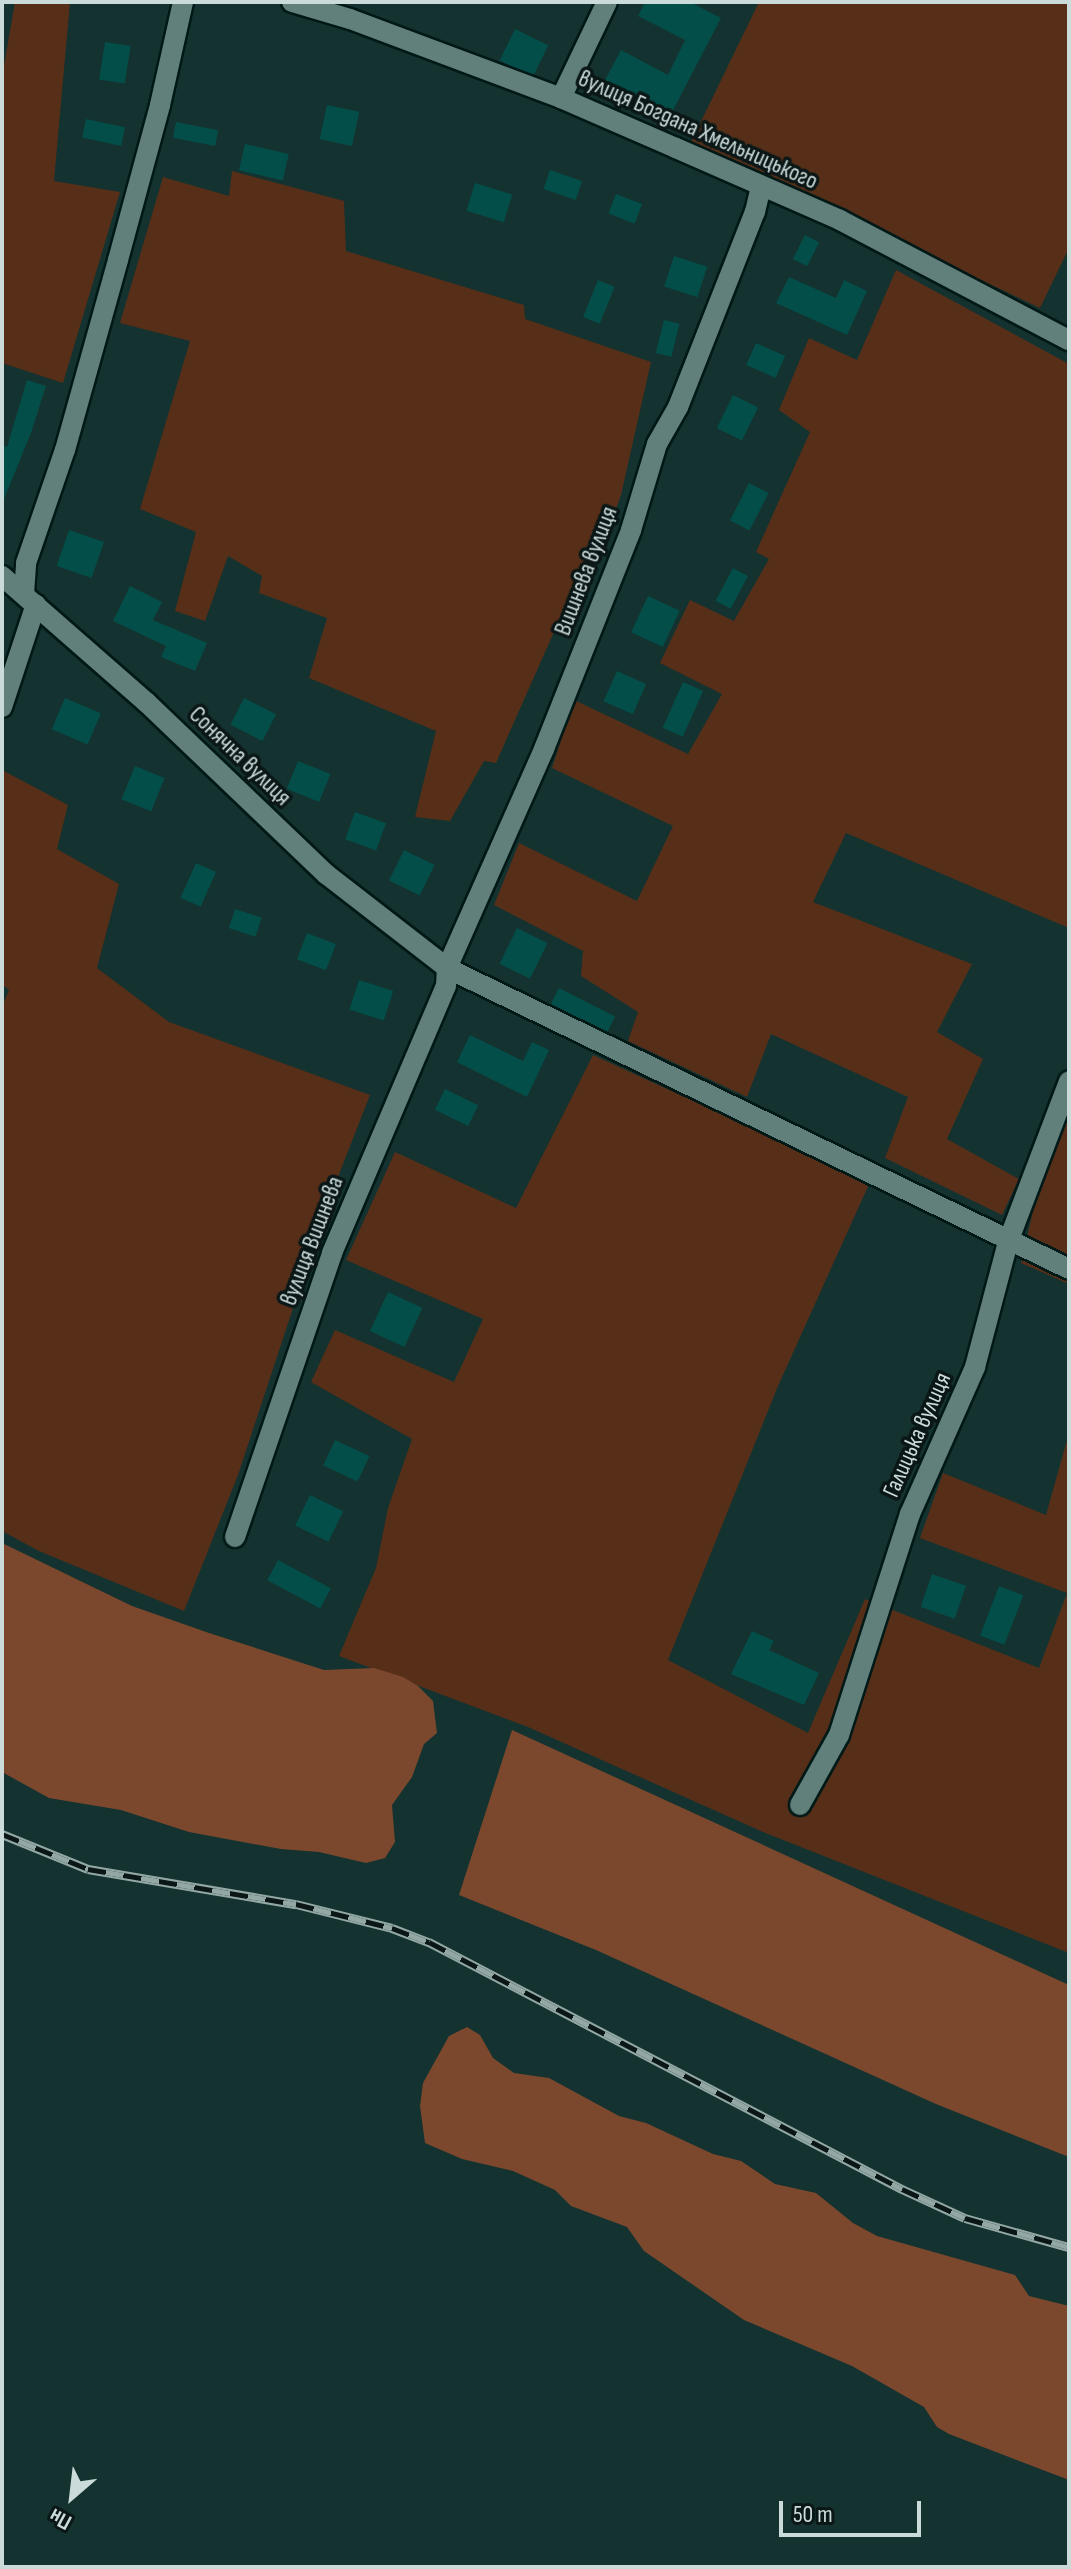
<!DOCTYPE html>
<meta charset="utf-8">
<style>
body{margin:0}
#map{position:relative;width:1071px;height:2569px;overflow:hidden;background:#14322f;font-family:"Sofia Sans Condensed",sans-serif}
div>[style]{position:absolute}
.green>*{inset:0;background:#572f19}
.forest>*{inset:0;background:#7c482d}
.building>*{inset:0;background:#044e49;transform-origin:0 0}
.roads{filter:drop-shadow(2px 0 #001917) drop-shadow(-2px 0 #001917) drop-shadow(0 2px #001917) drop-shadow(0 -2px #001917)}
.minor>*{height:20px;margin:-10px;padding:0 10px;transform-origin:10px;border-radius:10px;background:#61807c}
.rail>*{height:9px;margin-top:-4.5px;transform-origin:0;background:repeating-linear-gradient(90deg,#0a1716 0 18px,#93a8a5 0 36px);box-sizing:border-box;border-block:2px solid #93a8a5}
span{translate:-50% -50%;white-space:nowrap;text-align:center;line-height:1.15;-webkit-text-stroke:7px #0a1716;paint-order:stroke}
.street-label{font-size:24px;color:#cadbd9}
.frame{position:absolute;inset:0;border:4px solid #cadbd9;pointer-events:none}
.north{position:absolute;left:32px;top:2457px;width:80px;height:80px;-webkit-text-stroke:6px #0a1716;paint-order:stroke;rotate:208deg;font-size:22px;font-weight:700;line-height:32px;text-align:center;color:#cadbd9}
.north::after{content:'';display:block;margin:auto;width:28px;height:36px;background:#cadbd9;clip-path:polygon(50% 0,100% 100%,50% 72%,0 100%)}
.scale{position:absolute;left:779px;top:2501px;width:142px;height:36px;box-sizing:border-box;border:4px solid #cadbd9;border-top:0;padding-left:10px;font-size:24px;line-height:28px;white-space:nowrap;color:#cadbd9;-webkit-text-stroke:6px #0a1716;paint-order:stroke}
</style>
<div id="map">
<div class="green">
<div style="clip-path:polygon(15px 2px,70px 2px,54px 181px,120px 192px,63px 383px,2px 363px,2px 77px)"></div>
<div style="clip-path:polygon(759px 2px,1069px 2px,1069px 248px,1040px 308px,691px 142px)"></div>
<div style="clip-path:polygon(232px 171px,344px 201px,346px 251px,524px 305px,525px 319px,651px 362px,621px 495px,578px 611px,565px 607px,496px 763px,484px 761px,450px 821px,415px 817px,436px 731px,309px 678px,327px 618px,259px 593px,262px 576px,228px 556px,205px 621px,175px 611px,196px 532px,140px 509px,190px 341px,120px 323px,163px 177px,229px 196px)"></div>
<div style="clip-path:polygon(896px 270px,1069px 364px,1069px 928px,846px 833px,813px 902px,972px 964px,937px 1032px,983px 1059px,947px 1139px,1019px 1179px,1002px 1215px,885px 1158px,908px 1097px,771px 1034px,747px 1097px,628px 1041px,638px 1012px,581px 976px,583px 951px,494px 905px,519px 843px,637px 901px,673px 826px,552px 768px,574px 700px,688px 754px,722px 694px,660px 663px,690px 600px,734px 621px,769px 559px,756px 552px,810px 432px,779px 410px,809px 338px,857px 360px)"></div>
<div style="clip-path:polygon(2px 770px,68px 805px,57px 849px,119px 884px,97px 968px,169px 1022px,370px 1095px,327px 1205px,238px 1475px,184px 1611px,39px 1551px,2px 1531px,2px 1007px,9px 990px,2px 984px)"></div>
<div style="clip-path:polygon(593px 1055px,870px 1182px,778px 1386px,668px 1660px,808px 1733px,865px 1599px,1039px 1668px,1067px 1593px,920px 1538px,943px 1473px,1046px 1515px,1069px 1433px,1069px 1953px,763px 1832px,528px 1727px,339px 1656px,376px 1568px,388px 1508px,412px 1439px,311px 1382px,335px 1330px,454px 1382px,483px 1319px,346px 1260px,395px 1152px,516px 1208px)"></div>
<div style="clip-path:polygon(1069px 1113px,1069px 1284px,1021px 1263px,1039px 1185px)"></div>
</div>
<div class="forest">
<div style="clip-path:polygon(2px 1543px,132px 1606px,209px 1633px,324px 1670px,374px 1668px,403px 1677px,418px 1686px,433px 1701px,437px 1733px,424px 1744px,412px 1777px,392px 1805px,395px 1842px,385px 1858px,366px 1863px,319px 1852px,281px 1849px,189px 1832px,121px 1810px,49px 1798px,2px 1772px)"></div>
<div style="clip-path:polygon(512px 1730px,1069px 1985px,1069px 2157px,936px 2104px,596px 1950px,459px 1895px)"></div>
<div style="clip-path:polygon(467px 2027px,480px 2035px,493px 2058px,514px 2073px,549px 2078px,619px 2116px,646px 2123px,713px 2154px,741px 2161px,775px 2184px,816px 2193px,853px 2223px,877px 2236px,1015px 2275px,1029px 2296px,1069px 2306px,1069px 2480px,949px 2434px,937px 2427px,924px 2407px,852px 2366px,744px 2320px,644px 2251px,627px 2227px,571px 2206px,555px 2190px,513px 2171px,462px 2159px,425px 2143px,420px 2106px,423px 2083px,449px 2036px)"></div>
</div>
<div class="building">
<div style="clip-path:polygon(645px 2px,690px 2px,721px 18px,670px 116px,604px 82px,621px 50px,668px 75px,685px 40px,638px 16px)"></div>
<div style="left:515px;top:29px;width:37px;height:35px;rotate:26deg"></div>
<div style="left:105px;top:42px;width:26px;height:38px;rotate:9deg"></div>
<div style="left:327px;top:105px;width:33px;height:35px;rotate:12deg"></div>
<div style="left:86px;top:119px;width:40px;height:19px;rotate:12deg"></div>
<div style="left:176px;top:122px;width:43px;height:16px;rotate:11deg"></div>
<div style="left:245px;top:144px;width:45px;height:27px;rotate:13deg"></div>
<div style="left:550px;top:170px;width:34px;height:20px;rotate:19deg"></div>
<div style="left:475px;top:183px;width:39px;height:29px;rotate:17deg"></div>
<div style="left:616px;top:194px;width:28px;height:21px;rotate:21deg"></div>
<div style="left:805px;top:235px;width:16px;height:27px;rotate:27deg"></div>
<div style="left:674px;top:256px;width:35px;height:32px;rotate:18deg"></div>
<div style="clip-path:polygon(789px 277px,836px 298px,844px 280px,867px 291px,847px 335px,776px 303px)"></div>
<div style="left:598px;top:280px;width:18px;height:40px;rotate:22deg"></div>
<div style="left:664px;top:320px;width:16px;height:34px;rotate:14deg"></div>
<div style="left:756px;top:343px;width:32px;height:24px;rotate:24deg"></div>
<div style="clip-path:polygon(27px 380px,46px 386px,31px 433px,2px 504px,2px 445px,7px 447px)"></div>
<div style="left:733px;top:395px;width:28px;height:37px;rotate:26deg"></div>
<div style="left:749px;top:483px;width:22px;height:42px;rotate:27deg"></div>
<div style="left:69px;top:530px;width:37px;height:38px;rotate:19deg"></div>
<div style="left:733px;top:568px;width:17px;height:37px;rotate:28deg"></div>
<div style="clip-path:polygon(130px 586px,162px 602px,153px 620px,207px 643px,195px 671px,161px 657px,166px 646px,113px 621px)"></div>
<div style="left:648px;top:596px;width:35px;height:40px;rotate:25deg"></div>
<div style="left:617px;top:671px;width:32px;height:33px;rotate:24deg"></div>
<div style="left:683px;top:682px;width:22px;height:50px;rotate:24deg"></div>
<div style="left:65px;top:698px;width:39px;height:34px;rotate:23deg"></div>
<div style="left:244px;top:698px;width:36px;height:30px;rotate:27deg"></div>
<div style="left:298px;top:761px;width:35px;height:30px;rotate:22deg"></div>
<div style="left:135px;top:766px;width:32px;height:36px;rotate:22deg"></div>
<div style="left:355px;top:812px;width:33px;height:29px;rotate:20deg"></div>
<div style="left:404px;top:850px;width:34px;height:34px;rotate:26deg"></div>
<div style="left:196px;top:863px;width:22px;height:38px;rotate:24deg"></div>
<div style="left:235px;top:909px;width:28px;height:20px;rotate:18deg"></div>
<div style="left:517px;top:928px;width:34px;height:40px;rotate:26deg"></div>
<div style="left:307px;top:933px;width:31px;height:28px;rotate:21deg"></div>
<div style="left:359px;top:980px;width:36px;height:31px;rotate:18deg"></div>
<div style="left:559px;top:988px;width:63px;height:18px;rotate:27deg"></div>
<div style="clip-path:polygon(470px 1035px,523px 1061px,532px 1042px,549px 1050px,527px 1097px,457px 1062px)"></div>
<div style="left:445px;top:1089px;width:37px;height:23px;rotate:26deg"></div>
<div style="left:388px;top:1292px;width:38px;height:43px;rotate:25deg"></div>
<div style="left:335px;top:1440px;width:38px;height:28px;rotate:25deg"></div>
<div style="left:310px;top:1495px;width:37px;height:34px;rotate:26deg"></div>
<div style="left:278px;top:1560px;width:60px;height:23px;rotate:28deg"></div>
<div style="left:932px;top:1574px;width:36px;height:35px;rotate:19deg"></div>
<div style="left:999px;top:1586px;width:26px;height:53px;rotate:21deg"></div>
<div style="clip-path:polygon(752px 1631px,774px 1641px,769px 1650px,819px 1673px,804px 1705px,731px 1674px)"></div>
</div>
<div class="roads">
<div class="minor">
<div style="left:292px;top:2px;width:60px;rotate:16.3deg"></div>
<div style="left:350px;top:19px;width:225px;rotate:20.5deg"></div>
<div style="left:561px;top:98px;width:125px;rotate:23.5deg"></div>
<div style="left:676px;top:148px;width:179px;rotate:23.7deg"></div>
<div style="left:840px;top:220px;width:259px;rotate:27.7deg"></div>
<div style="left:561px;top:98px;width:106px;rotate:-64.4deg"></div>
<div style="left:2px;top:576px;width:193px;rotate:41.2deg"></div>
<div style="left:147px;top:703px;width:248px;rotate:43.7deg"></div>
<div style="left:326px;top:874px;width:153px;rotate:37.8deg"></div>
<div style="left:447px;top:968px;width:691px;rotate:25.82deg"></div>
<div style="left:24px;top:594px;width:31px;rotate:-86deg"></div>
<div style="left:26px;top:563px;width:120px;rotate:-71deg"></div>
<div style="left:65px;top:450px;width:197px;rotate:-74.4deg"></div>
<div style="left:118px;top:260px;width:161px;rotate:-74.8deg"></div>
<div style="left:160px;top:105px;width:106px;rotate:-77.4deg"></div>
<div style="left:2px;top:707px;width:108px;rotate:-71.7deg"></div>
<div style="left:235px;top:1537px;width:300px;rotate:-71.1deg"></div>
<div style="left:332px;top:1253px;width:290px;rotate:-66.9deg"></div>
<div style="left:446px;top:986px;width:18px;rotate:-87deg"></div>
<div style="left:447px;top:968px;width:240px;rotate:-66.1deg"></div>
<div style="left:544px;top:749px;width:236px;rotate:-68.3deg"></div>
<div style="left:631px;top:530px;width:90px;rotate:-73.2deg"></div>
<div style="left:657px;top:444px;width:43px;rotate:-60.4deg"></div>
<div style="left:678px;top:407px;width:210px;rotate:-68.5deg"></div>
<div style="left:755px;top:212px;width:26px;rotate:-77deg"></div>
<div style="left:800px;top:1805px;width:80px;rotate:-60.9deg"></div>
<div style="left:839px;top:1735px;width:232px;rotate:-72.2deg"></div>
<div style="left:910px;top:1514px;width:161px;rotate:-66.1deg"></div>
<div style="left:975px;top:1367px;width:129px;rotate:-75.2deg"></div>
<div style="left:1008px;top:1242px;width:172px;rotate:-69.2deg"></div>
</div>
</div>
<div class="rail">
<div style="left:2px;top:1834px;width:93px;rotate:22.1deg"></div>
<div style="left:88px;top:1869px;width:211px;rotate:9.6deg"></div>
<div style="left:296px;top:1904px;width:99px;rotate:14deg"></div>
<div style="left:392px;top:1928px;width:40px;rotate:21deg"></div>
<div style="left:429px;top:1942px;width:534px;rotate:27.57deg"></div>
<div style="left:902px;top:2189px;width:69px;rotate:24.7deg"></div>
<div style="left:965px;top:2218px;width:108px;rotate:15.6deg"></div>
</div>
<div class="street-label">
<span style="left:698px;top:130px;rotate:24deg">вулиця Богдана Хмельницького</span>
<span style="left:586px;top:571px;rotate:-69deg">Вишнева вулиця</span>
<span style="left:240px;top:756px;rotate:44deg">Сонячна вулиця</span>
<span style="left:312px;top:1241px;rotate:-69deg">вулиця Вишнева</span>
<span style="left:917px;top:1435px;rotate:-66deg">Галицька вулиця</span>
</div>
<div class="frame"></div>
<div class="north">Пн</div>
<div class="scale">50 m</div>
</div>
